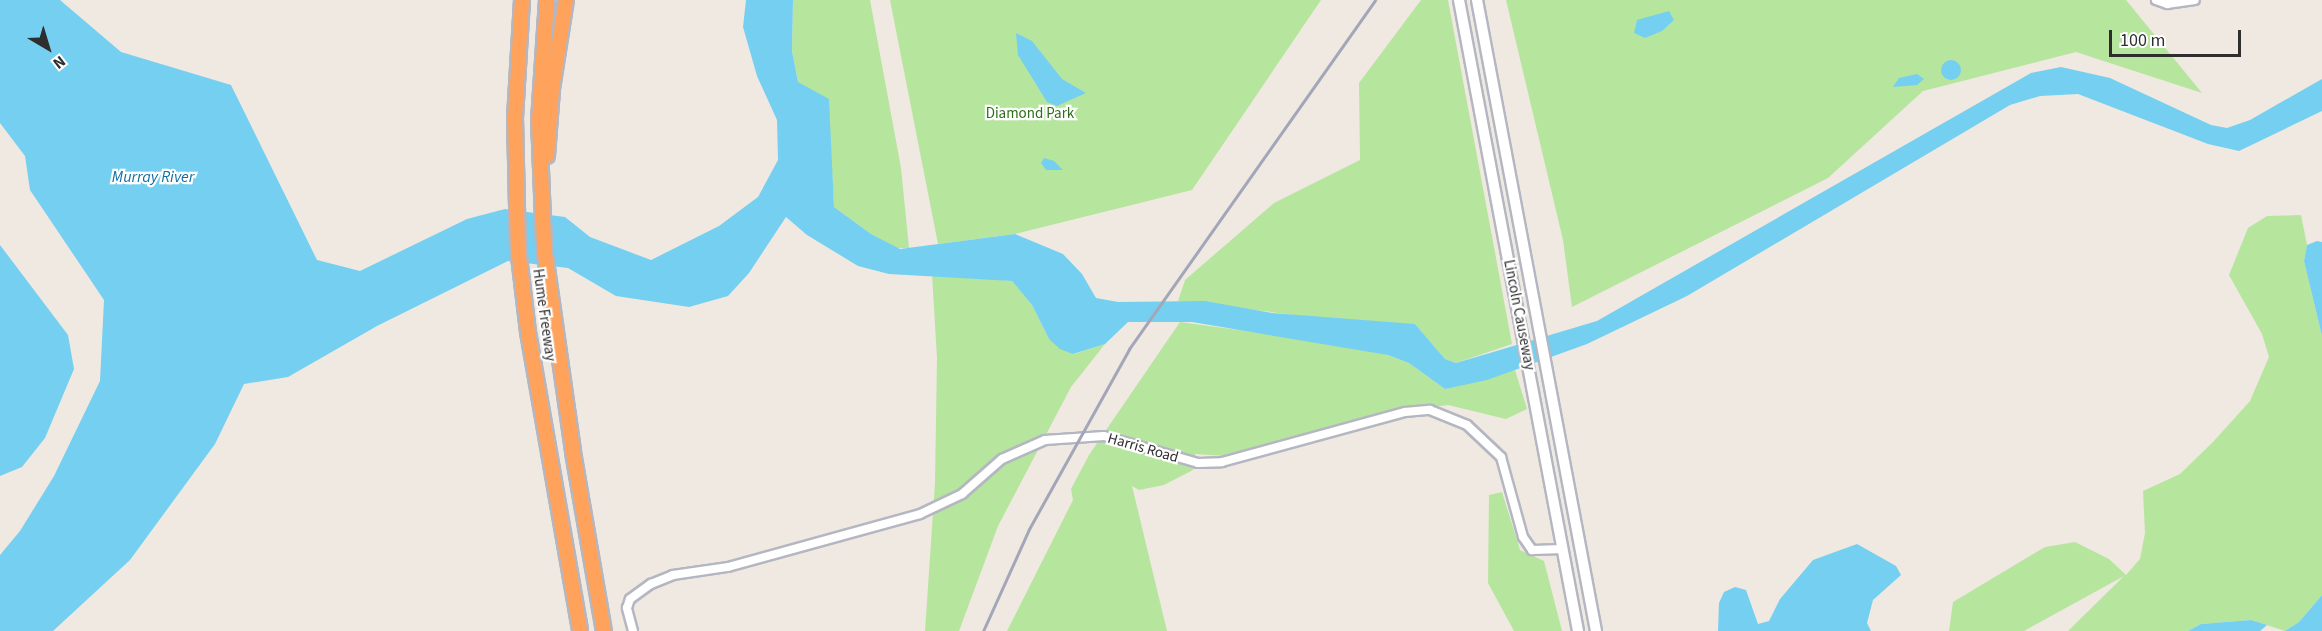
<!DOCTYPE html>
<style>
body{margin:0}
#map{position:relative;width:2322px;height:631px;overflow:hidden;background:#efe9e1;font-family:"Source Sans 3",sans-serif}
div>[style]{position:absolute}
.green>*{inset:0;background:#b6e59e}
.water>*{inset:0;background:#75cff0}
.round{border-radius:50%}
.roads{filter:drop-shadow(2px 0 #b4b7c1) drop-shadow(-2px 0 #b4b7c1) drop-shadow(0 2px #b4b7c1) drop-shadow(0 -2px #b4b7c1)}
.minor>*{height:8px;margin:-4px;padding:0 4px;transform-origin:4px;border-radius:4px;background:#fff}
.secondary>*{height:10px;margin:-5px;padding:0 5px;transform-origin:5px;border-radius:5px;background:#fff}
.motorway>*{height:14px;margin:-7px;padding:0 7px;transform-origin:7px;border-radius:7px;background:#ffa35c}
.rail>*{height:3px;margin:-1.5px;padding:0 1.5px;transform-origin:1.5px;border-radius:1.5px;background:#a3a6b8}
span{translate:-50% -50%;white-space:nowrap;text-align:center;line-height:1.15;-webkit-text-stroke:4.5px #fff;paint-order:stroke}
.park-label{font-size:15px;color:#2c6e1b}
.street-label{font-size:15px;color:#2e2e2e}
.water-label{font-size:16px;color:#0d6fa3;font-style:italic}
.north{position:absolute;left:18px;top:18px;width:60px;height:60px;-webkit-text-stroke:4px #fff;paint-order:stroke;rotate:142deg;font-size:16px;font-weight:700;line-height:24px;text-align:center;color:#2e2e2e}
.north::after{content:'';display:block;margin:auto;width:21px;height:27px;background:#2e2e2e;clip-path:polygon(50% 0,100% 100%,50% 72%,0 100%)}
.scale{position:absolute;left:2109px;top:30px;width:132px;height:27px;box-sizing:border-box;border:3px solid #2e2e2e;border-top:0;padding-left:8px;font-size:18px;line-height:21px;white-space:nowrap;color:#2e2e2e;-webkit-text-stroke:4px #fff;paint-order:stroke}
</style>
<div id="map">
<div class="green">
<div style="clip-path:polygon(793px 0,870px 0,901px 168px,909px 248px,897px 248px,871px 234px,834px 207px,832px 171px,798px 82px,792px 51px)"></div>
<div style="clip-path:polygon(890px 0,1321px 0,1192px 190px,1015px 234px,938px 244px)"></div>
<div style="clip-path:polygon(1421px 0,1448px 0,1512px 344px,1456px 363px,1445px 359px,1415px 324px,1364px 323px,1178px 301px,1185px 280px,1274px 203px,1360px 160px,1359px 83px)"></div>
<div style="clip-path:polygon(1506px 0,2126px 0,2202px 93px,2076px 52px,1923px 91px,1828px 178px,1572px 307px,1563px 240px)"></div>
<div style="clip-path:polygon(2301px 215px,2307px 245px,2304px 261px,2322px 336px,2322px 595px,2299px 622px,2285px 631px,2251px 620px,2201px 624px,2188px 631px,2068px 631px,2124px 576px,2024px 631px,1949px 631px,1953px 602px,2045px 547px,2075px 542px,2109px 559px,2126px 575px,2140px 559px,2145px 533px,2143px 491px,2180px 474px,2213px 442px,2250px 401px,2269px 357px,2262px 334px,2229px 275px,2248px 228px,2267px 216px)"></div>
<div style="clip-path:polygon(932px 274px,1012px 281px,1032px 305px,1049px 339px,1074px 354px,1105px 344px,1071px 387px,998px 526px,959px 631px,925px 631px,935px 483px,937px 358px)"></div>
<div style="clip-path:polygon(1180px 322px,1334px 343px,1388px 355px,1409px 363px,1445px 389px,1515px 370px,1527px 409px,1506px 419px,1448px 405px,1387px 413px,1226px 456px,1195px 454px,1193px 470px,1164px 485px,1139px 490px,1132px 486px,1167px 631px,1007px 631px,1073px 500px,1071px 489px,1089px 455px)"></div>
<div style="clip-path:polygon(1502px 492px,1520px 550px,1544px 561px,1562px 631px,1514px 631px,1488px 583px,1489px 495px)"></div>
</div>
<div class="water">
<div style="clip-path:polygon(0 0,60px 0,121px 52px,231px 85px,317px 260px,360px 271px,467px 219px,505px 209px,565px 217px,590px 237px,651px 260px,719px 226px,758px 197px,778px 160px,777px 120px,757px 76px,743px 27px,746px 0,793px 0,792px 51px,798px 82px,829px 99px,834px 207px,871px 234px,900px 249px,1015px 234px,1063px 254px,1082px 274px,1096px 298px,1118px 302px,1205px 301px,1272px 313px,1415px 324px,1445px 359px,1456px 363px,1597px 321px,2031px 73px,2061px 67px,2110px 78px,2211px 125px,2227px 128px,2250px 120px,2322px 79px,2322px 111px,2239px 151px,2208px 144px,2078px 94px,2040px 96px,2010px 105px,1687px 296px,1587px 344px,1487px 380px,1445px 389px,1409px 363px,1388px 355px,1192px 322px,1128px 322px,1105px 344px,1073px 354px,1060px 349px,1049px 339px,1032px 305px,1012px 281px,889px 274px,858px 266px,807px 235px,786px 217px,749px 273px,728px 296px,689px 307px,616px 296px,568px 268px,508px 261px,377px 326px,288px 377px,244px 384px,215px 444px,130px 560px,53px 631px,0 631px,0 555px,20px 531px,54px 476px,100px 381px,104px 300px,30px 190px,25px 156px,0 123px)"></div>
<div style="clip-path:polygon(1669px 11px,1674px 20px,1662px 31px,1645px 38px,1634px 33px,1637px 20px)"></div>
<div style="clip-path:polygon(1016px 33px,1032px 41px,1062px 79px,1086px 93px,1057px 106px,1047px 102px,1018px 55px)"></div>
<div class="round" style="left:1941px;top:60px;width:20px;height:20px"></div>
<div style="clip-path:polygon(1917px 74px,1924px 79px,1917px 85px,1893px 87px,1899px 78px)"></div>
<div style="clip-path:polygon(1044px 158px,1054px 161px,1063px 170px,1046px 170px,1041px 163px)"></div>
<div style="clip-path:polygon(2317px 241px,2322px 242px,2322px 336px,2304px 261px,2307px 245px)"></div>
<div style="clip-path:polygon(0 245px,68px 335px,74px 369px,45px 438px,22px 467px,0 476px)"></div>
<div style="clip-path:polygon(1857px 544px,1896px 566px,1901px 575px,1873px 600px,1867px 623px,1871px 631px,1718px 631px,1719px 603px,1724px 592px,1735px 587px,1746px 590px,1758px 624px,1769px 621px,1780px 599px,1813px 560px)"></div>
<div style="clip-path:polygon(2322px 595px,2322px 631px,2285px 631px,2299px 622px)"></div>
<div style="clip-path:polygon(2251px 620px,2267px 625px,2260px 631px,2188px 631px,2201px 624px)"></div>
</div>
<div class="roads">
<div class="minor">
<div style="left:2156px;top:0;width:12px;rotate:20deg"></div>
<div style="left:2167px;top:4px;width:28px;rotate:-8deg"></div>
<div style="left:633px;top:631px;width:24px;rotate:-105deg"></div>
<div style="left:627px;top:608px;width:9px;rotate:-72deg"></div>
<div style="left:630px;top:599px;width:26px;rotate:-36deg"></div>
<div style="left:651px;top:584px;width:24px;rotate:-22deg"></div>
<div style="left:673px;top:575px;width:56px;rotate:-8.3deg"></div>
<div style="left:728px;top:567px;width:199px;rotate:-15.4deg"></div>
<div style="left:920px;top:514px;width:47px;rotate:-25.5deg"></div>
<div style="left:962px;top:494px;width:53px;rotate:-41.2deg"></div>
<div style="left:1002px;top:459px;width:47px;rotate:-23.8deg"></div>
<div style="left:1045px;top:440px;width:59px;rotate:-3.9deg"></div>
<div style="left:1104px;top:436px;width:98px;rotate:16deg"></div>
<div style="left:1198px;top:463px;width:24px;rotate:-2deg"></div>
<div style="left:1222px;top:462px;width:190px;rotate:-15.3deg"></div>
<div style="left:1405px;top:412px;width:25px;rotate:-5deg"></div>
<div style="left:1430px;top:410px;width:40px;rotate:22deg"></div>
<div style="left:1467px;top:425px;width:47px;rotate:43.3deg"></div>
<div style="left:1501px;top:457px;width:83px;rotate:74.6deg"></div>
<div style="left:1523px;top:537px;width:16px;rotate:55deg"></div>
<div style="left:1532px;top:550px;width:31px;rotate:-2deg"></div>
</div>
<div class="secondary">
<div style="left:1459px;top:0;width:642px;rotate:79.32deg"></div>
<div style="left:1477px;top:0;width:642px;rotate:79.32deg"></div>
</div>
<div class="motorway">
<div style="left:522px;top:0;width:118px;rotate:93.4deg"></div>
<div style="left:515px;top:118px;width:130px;rotate:88.7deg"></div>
<div style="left:518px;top:248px;width:85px;rotate:83.2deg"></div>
<div style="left:528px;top:332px;width:303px;rotate:80.1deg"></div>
<div style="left:547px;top:0;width:120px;rotate:93.8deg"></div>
<div style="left:539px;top:120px;width:127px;rotate:87.7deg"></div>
<div style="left:544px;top:247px;width:207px;rotate:81.9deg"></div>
<div style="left:573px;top:452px;width:182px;rotate:80.2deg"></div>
<div style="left:547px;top:156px;width:67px;rotate:-85.7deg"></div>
<div style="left:552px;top:89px;width:90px;rotate:-81.1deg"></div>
</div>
</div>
<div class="rail">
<div style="left:983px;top:631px;width:112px;rotate:-65.7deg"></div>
<div style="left:1029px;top:529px;width:206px;rotate:-60.9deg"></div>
<div style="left:1129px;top:349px;width:427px;rotate:-54.8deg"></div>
</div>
<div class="park-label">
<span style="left:1030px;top:114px">Diamond Park</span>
</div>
<div class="street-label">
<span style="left:544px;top:315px;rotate:82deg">Hume Freeway</span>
<span style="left:1519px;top:315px;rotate:79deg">Lincoln Causeway</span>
<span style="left:1143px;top:448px;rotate:16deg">Harris Road</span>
</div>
<div class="water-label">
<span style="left:153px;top:177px">Murray River</span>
</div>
<div class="north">N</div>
<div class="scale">100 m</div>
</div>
